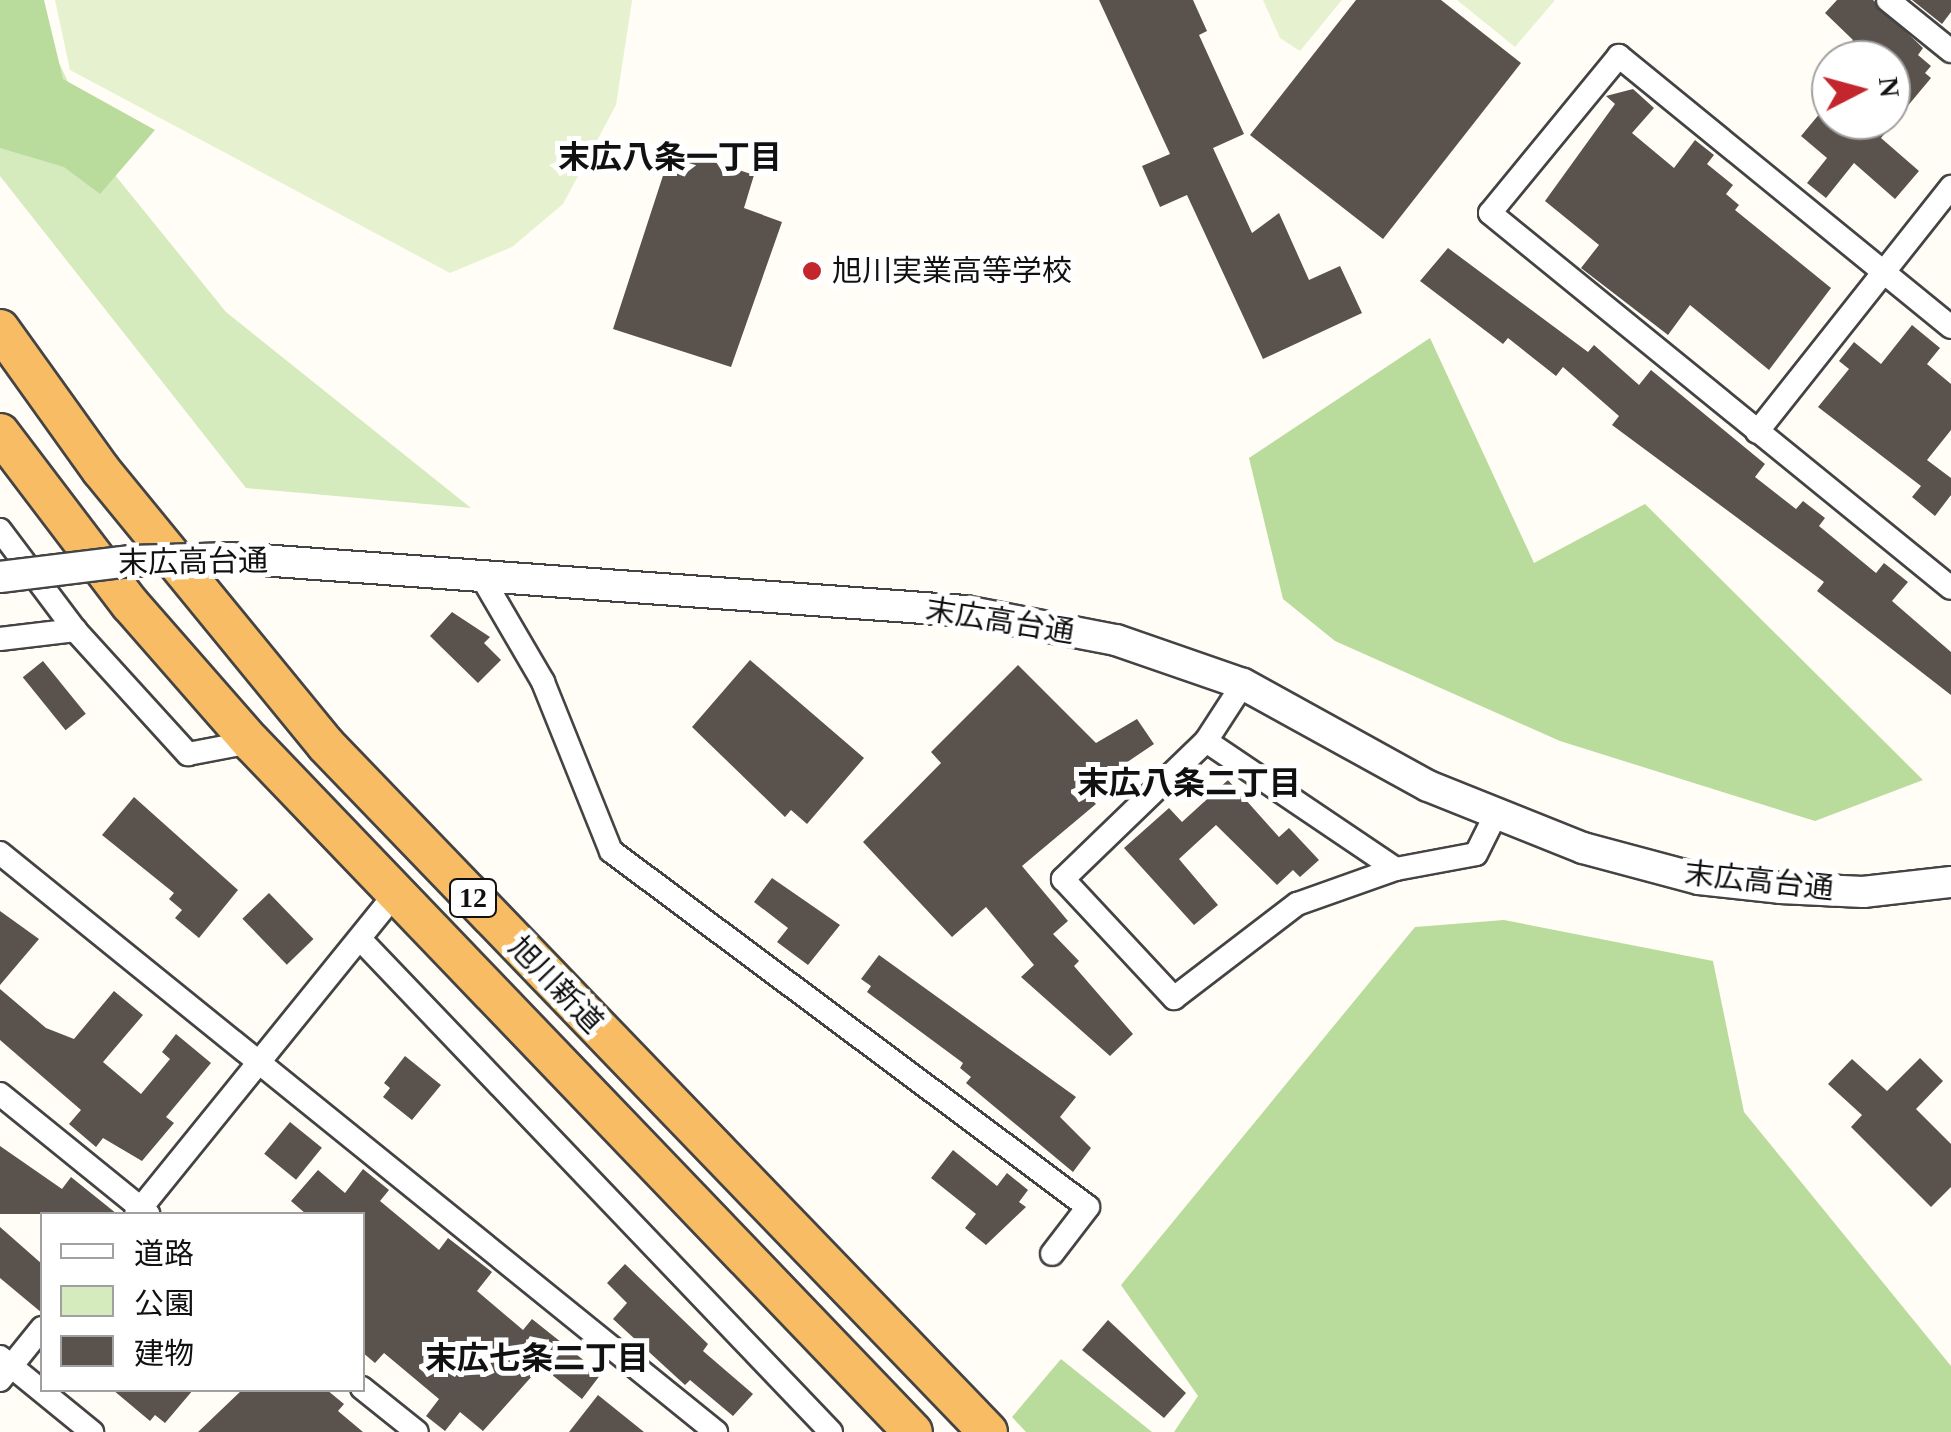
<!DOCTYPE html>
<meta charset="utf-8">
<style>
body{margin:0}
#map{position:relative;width:1951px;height:1432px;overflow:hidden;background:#fffdf5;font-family:"Times New Roman","Noto Sans JP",serif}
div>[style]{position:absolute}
.green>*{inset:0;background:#d5ebbd}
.forest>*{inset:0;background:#b9dc9c}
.pitch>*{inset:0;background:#e6f2cf}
.building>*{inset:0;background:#5a524d;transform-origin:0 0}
.roads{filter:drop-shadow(2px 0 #444) drop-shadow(-2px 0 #444) drop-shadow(0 2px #444) drop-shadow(0 -2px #444)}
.minor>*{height:22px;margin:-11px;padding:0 11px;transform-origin:11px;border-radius:11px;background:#fff}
.tertiary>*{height:30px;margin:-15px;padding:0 15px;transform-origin:15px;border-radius:15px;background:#fff}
.trunk>*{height:38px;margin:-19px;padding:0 19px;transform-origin:19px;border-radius:19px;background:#f7bc64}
.bridges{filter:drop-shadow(2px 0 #444) drop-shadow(-2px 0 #444) drop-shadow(0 2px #444) drop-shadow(0 -2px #444)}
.tertiary-bridge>*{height:30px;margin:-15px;padding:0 15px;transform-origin:15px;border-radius:15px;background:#fff}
.dots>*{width:28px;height:28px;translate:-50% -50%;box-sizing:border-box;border:5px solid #fff;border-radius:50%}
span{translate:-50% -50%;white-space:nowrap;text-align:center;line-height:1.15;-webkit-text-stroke:10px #fff;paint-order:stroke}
.shield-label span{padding:2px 8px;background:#fff;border:2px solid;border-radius:8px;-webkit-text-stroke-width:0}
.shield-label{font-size:28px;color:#111;font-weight:700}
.poi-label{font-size:30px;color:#111}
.left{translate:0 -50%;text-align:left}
.street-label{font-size:30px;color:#111}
.neighbourhood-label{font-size:32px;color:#111;font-weight:700}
.legend{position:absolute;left:40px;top:1212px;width:325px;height:180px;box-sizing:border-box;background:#fff;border:2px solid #a0a0a0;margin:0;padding:12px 18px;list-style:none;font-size:30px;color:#111}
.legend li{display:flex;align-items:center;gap:20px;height:50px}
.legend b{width:50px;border:2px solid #a0a0a0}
.north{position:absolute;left:1811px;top:40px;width:100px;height:100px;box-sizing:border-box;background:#fff;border:2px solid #a0a0a0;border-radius:50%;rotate:84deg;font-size:28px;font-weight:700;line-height:40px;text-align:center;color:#111}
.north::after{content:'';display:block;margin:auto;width:35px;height:45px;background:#c4262e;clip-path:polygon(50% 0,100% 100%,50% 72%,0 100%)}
</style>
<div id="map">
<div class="green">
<div style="clip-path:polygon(0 0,30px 0,106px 164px,226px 312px,471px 508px,246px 488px,0 176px)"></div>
</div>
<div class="forest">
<div style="clip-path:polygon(0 0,44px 0,63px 79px,155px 130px,100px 194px,64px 167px,0 148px)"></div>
<div style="clip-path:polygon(1430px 338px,1534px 563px,1645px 504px,1923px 780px,1815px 821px,1560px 741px,1335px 641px,1283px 599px,1249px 458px)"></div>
<div style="clip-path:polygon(1504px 920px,1713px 961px,1744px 1112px,1951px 1366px,1951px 1432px,1174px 1432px,1198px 1396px,1121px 1285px,1415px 927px)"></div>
<div style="clip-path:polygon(1061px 1359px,1152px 1432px,1026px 1432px,1012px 1417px)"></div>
</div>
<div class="pitch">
<div style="clip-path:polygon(55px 0,632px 0,632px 1px,616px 105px,563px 204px,512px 247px,450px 273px,70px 70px)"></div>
<div style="clip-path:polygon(1263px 0,1342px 0,1300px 51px,1280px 38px)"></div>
<div style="clip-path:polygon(1457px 0,1555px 0,1515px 47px)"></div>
</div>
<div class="building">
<div style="clip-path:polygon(1099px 0,1193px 0,1207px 31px,1199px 35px,1244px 134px,1213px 148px,1252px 233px,1279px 213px,1309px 280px,1340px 266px,1362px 313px,1263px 359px,1187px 195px,1160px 207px,1142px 166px,1170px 154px)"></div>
<div style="clip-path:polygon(1356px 0,1441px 0,1521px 63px,1383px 239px,1250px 135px)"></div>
<div style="clip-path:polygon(1837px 0,1873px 0,1923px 48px,1918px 55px,1931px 66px,1925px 73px,1931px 78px,1881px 138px,1919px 171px,1895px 199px,1854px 163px,1826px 198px,1807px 183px,1827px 158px,1801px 136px,1831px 100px,1831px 120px,1891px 120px,1891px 60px,1838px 60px,1853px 40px,1825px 13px)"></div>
<div style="clip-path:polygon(1912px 0,1951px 0,1951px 12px,1942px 24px)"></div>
<div style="clip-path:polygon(1633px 89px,1654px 108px,1632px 133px,1674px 168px,1695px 140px,1714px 155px,1707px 164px,1733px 185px,1726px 194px,1739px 205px,1735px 210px,1831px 288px,1769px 370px,1690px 305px,1668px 335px,1581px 268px,1599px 245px,1545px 201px,1615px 104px,1606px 96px)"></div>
<div style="clip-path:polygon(672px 148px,754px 175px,744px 208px,782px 222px,731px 367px,613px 329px)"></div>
<div style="clip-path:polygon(1448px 248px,1588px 352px,1594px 345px,1639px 385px,1651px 370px,1765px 464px,1755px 477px,1796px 509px,1803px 501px,1825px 518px,1819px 526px,1876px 573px,1884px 563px,1908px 582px,1892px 601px,1951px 652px,1951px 695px,1817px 591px,1824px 582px,1612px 425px,1619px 416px,1563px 367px,1556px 376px,1508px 338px,1503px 344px,1420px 281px)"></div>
<div style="clip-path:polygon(1912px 325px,1940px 348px,1927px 364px,1951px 384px,1951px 430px,1927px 460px,1951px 478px,1951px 495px,1935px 516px,1912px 497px,1921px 486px,1818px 407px,1849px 369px,1839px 361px,1854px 342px,1881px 364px)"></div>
<div style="clip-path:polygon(452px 612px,490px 637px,484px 643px,501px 660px,478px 683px,430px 636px)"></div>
<div style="clip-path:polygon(750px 660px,864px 758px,807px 824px,791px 810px,785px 817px,692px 727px)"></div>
<div style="left:43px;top:661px;width:68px;height:26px;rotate:51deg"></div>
<div style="clip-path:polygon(1018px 665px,1096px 743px,1137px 719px,1154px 744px,1114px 771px,1118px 777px,1091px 799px,1096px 804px,1022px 866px,1068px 921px,1053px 934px,1079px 961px,1074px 966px,1133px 1034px,1110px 1056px,1021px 977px,1034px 965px,986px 907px,952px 937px,863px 842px,941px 763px,931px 752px)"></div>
<div style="clip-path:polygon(1228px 780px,1279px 837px,1289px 828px,1319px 860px,1300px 877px,1293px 870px,1277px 885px,1216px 825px,1179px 859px,1218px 905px,1194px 925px,1124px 848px,1169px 808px,1182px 822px)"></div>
<div style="clip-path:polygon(134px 797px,238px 890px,199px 938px,175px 918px,182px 910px,169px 899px,174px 893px,102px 835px)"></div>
<div style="clip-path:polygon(772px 878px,840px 925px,808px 965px,777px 942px,788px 928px,754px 902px)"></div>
<div style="left:269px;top:893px;width:64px;height:37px;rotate:46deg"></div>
<div style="clip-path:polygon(0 911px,39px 939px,0 985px)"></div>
<div style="clip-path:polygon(879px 955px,1076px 1097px,1060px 1117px,1091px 1148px,1073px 1172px,966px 1083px,971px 1077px,960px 1068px,963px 1063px,867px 992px,871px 986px,861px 979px)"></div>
<div style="clip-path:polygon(0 989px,46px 1028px,74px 1039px,114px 991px,143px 1015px,103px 1062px,141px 1094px,170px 1059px,162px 1052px,176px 1034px,211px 1063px,166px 1117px,174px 1123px,142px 1161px,103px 1138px,96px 1147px,69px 1124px,81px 1110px,0 1040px)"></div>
<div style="clip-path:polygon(405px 1056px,441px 1085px,412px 1120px,383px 1097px,390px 1088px,384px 1083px)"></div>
<div style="clip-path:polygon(1920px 1058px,1943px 1081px,1916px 1109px,1951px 1144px,1951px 1187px,1931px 1207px,1851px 1127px,1862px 1115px,1828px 1084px,1852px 1059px,1887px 1091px)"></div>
<div style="left:290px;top:1122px;width:41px;height:41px;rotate:39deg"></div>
<div style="clip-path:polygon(0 1146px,62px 1189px,71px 1177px,117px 1214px,0 1214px)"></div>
<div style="clip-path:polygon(953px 1150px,997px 1186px,1007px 1173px,1028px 1190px,1019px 1202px,1026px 1207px,986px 1245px,965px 1228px,976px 1214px,931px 1178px)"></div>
<div style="clip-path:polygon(363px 1169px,389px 1190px,380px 1201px,439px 1250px,448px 1238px,492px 1272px,477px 1291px,523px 1330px,532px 1319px,601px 1374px,582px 1399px,541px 1366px,483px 1431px,460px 1412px,445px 1431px,426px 1416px,439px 1399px,384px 1353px,375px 1363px,362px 1352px,362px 1214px,306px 1214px,291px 1201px,318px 1170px,345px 1193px)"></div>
<div style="clip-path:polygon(0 1227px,42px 1264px,42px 1313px,0 1278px)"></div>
<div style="clip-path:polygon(625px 1264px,708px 1344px,703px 1351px,753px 1394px,733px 1416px,690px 1380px,685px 1385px,613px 1319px,627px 1303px,607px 1283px)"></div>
<div style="clip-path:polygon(1108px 1320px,1186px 1393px,1164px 1418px,1082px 1350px)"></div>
<div style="clip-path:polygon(113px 1390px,193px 1390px,165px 1423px,155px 1415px,150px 1421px)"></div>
<div style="clip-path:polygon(242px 1390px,327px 1390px,344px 1404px,338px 1411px,363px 1432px,198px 1432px)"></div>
<div style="clip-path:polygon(598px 1395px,644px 1432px,569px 1432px)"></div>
</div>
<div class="roads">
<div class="minor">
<div style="left:1888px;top:0;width:81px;rotate:39deg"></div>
<div style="left:1951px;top:327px;width:429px;rotate:-140.8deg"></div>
<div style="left:1619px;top:56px;width:203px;rotate:129.4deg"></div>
<div style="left:1490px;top:213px;width:594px;rotate:39.13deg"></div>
<div style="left:1757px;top:432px;width:313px;rotate:-51.6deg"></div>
<div style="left:0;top:530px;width:125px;rotate:53.1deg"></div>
<div style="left:75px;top:630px;width:168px;rotate:47.7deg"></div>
<div style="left:188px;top:754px;width:64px;rotate:-10.8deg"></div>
<div style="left:480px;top:574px;width:125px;rotate:59.7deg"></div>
<div style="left:543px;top:682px;width:182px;rotate:68.1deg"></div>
<div style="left:611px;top:851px;width:595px;rotate:36.74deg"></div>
<div style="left:1088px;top:1207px;width:59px;rotate:127.5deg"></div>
<div style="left:0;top:639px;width:76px;rotate:-6.8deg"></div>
<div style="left:1243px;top:684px;width:68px;rotate:123deg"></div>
<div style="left:1206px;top:741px;width:199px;rotate:136deg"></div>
<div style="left:1063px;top:879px;width:163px;rotate:47deg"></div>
<div style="left:1174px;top:998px;width:155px;rotate:-37.4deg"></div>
<div style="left:1297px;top:904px;width:105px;rotate:-19.5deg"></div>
<div style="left:1396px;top:869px;width:81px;rotate:-10.6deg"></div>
<div style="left:1476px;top:854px;width:42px;rotate:-63.4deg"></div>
<div style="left:1206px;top:741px;width:229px;rotate:34deg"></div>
<div style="left:0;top:853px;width:921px;rotate:38.96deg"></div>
<div style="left:360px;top:939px;width:682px;rotate:46.31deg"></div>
<div style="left:0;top:1094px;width:191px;rotate:39deg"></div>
<div style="left:136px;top:1214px;width:413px;rotate:-51deg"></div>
<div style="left:0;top:1357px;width:119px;rotate:39.2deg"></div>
<div style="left:0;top:1380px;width:67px;rotate:-51.1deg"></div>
<div style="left:362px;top:1388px;width:70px;rotate:38.7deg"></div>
</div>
<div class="tertiary">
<div style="left:233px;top:558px;width:734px;rotate:4.14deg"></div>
<div style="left:965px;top:611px;width:154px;rotate:10.9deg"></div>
<div style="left:1116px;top:640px;width:134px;rotate:19.1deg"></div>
<div style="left:1243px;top:684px;width:211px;rotate:28.9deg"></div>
<div style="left:1428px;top:786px;width:167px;rotate:21.8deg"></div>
<div style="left:1583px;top:848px;width:120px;rotate:15deg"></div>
<div style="left:1699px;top:879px;width:81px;rotate:6.3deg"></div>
<div style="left:1780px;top:888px;width:83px;rotate:2.8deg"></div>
<div style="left:1863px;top:892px;width:89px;rotate:-6.5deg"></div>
</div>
<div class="trunk">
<div style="left:0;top:329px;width:173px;rotate:54.4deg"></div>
<div style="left:101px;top:470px;width:355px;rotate:50.7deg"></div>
<div style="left:326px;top:745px;width:954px;rotate:46.06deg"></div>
<div style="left:0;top:433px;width:215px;rotate:52.8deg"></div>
<div style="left:130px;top:604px;width:184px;rotate:48.8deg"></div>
<div style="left:251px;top:742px;width:956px;rotate:46.19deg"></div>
</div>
</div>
<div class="bridges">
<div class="tertiary-bridge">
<div style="left:0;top:577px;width:132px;rotate:-7deg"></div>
<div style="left:131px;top:561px;width:102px;rotate:-1.7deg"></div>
</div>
</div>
<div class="dots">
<div style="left:812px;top:271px;background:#c4262e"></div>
</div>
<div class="shield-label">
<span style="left:473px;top:898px">12</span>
</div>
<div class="poi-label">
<span class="left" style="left:832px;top:271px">旭川実業高等学校</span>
</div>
<div class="street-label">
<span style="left:193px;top:562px;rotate:-1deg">末広高台通</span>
<span style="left:1000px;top:621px;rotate:9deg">末広高台通</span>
<span style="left:1759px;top:881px;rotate:6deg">末広高台通</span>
<span style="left:556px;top:985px;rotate:46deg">旭川新道</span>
</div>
<div class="neighbourhood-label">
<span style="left:670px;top:157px">末広八条一丁目</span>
<span style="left:1189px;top:783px">末広八条二丁目</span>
<span style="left:537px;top:1358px">末広七条二丁目</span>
</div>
<ul class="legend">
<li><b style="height:12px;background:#fff"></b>道路</li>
<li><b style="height:28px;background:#d5ebbd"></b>公園</li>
<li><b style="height:28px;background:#5a524d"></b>建物</li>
</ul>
<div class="north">N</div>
</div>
